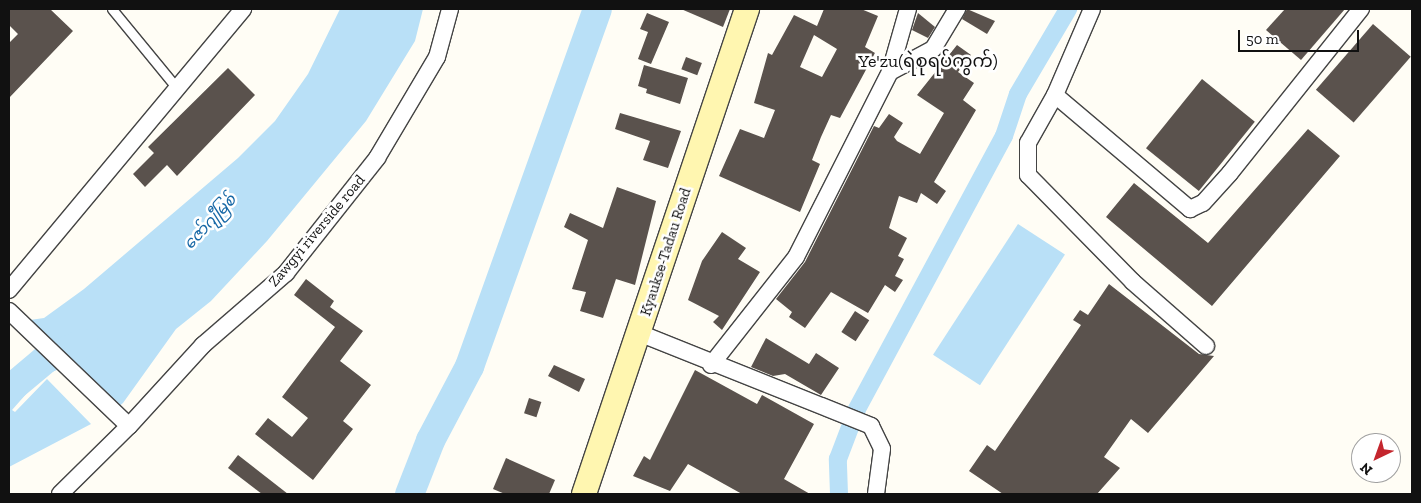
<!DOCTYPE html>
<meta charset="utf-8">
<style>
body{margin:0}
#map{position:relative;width:1421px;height:503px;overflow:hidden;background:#fffdf5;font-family:"Zilla Slab","Noto Sans Myanmar",serif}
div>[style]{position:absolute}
.water>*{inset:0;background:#b9e0f7;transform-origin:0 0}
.canal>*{height:18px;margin:-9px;padding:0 9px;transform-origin:9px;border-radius:9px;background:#b9e0f7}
.river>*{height:29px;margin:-14.5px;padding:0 14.5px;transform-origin:14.5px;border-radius:14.5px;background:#b9e0f7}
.building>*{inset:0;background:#5a524d;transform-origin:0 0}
.roads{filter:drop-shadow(1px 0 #444) drop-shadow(-1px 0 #444) drop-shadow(0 1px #444) drop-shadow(0 -1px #444)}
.lane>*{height:9px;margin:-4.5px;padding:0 4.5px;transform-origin:4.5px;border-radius:4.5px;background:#fff}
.street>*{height:16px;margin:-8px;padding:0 8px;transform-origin:8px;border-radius:8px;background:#fff}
.secondary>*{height:24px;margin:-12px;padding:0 12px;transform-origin:12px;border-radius:12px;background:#fff6b0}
span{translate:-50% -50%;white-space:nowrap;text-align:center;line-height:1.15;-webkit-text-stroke:5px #fff;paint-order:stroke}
.street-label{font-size:15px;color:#111}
.water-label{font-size:16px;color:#1768a6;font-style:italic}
.quarter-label{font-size:18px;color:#111}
.frame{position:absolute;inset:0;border:10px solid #111;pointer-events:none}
.north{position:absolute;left:1351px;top:433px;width:50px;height:50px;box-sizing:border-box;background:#fff;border:1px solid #a0a0a0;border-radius:50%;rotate:222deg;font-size:14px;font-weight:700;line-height:20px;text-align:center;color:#111}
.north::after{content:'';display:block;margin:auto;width:18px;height:22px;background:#c4262e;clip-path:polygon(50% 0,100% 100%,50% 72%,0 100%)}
.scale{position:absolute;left:1238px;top:30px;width:121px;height:22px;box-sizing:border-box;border:2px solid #111;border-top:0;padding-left:6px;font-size:15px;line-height:18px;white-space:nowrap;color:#111;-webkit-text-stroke:4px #fff;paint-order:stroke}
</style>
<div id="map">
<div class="water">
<div style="clip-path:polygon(340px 9px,423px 9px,415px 41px,366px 121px,267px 241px,211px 301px,176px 329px,123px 403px,107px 416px,58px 370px,65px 362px,62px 359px,55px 367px,37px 349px,44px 341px,41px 339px,33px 346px,9px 323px,44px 318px,84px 289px,238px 158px,275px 121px,308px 74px)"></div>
<div style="left:1018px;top:224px;width:56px;height:156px;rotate:33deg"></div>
<div style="clip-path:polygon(26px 358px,43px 375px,12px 410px,15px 412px,47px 379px,91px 424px,9px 467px,9px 375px)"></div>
</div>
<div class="canal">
<div style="left:839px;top:494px;width:35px;rotate:-92deg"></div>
<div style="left:838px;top:459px;width:53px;rotate:-69.2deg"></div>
<div style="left:857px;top:409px;width:310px;rotate:-61.7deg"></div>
<div style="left:1004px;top:136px;width:44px;rotate:-71.6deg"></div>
<div style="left:1018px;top:94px;width:99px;rotate:-59.5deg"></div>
</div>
<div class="river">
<div style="left:9px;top:389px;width:48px;rotate:-40deg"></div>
<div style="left:46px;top:358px;width:40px;rotate:-22deg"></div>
<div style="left:409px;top:494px;width:58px;rotate:-68.7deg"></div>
<div style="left:430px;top:440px;width:84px;rotate:-62.2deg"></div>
<div style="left:469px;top:366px;width:379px;rotate:-70.3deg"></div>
</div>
<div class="building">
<div style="clip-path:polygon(9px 9px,50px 9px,73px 31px,9px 98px,9px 43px,18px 34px,9px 25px)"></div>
<div style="clip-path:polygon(681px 9px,730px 9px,723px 27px)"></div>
<div style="clip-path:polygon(evenodd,824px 9px,861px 9px,878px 16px,865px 47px,875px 53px,840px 118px,831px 115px,821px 137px,812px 160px,820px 164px,800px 212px,719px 176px,740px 129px,764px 138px,775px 110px,754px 103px,768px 53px,772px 55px,794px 15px,817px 26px,824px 9px,814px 35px,837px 49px,822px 77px,800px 67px,814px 35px)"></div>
<div style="clip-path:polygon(967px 9px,995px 21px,987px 34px,962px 19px)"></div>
<div style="clip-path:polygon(1285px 9px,1345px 9px,1301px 60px,1266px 30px)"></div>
<div style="clip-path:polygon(647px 13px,669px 22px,651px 64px,638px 59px,648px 32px,640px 29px)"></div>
<div style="clip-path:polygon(918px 13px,935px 27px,928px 38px,912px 30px)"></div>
<div style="left:1373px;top:24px;width:50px;height:87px;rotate:41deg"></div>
<div style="clip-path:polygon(957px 45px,971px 55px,958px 72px,974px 83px,963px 100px,976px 110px,934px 182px,946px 191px,937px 204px,921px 193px,917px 203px,899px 196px,889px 228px,907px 238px,898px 256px,904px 259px,895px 276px,903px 280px,895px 292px,885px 285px,868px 313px,831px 292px,805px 328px,789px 317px,792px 312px,776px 299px,805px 262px,874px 126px,879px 128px,889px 114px,903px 123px,894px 137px,897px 141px,920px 154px,944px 113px,917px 95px)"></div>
<div style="left:686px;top:57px;width:17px;height:13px;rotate:21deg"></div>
<div style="clip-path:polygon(644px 65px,688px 78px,680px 104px,646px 93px,647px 89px,638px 86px)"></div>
<div style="clip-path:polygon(228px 68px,255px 95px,177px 176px,167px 165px,145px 187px,133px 174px,154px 153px,148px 147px)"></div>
<div style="left:1202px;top:79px;width:68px;height:89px;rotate:39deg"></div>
<div style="clip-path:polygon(620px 113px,681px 131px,668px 168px,643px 160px,650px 141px,615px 129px)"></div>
<div style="clip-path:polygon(1308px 129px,1340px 156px,1212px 306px,1106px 217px,1134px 183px,1208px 243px)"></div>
<div style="clip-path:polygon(617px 187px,656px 201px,635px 285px,616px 279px,603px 318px,580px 311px,586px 292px,572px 289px,588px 240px,564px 227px,570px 213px,603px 228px)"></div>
<div style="clip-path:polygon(722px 232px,746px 248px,738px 259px,760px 272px,722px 330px,713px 322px,719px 316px,688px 300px,702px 261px)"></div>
<div style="clip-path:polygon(306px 279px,334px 301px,330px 307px,363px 331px,340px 361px,371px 385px,343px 421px,353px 429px,313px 480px,255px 434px,268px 418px,292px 437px,308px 418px,282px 397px,335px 327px,294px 295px)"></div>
<div style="clip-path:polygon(1109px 284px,1199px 354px,1214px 356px,1148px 433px,1131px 419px,1104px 457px,1120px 468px,1097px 494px,1003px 494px,969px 471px,987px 445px,995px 451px,1081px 325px,1073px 320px,1080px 310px,1088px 315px)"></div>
<div style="left:855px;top:311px;width:17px;height:25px;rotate:33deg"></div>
<div style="clip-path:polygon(766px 338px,809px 364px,816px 353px,839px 368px,821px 395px,785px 374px,773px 376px,751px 367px)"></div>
<div style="clip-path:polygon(554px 365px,585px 379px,579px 392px,548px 376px)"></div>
<div style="clip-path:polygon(695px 370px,757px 404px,762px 395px,814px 424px,784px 479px,810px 494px,742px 494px,688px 464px,670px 491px,633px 476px,644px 456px,650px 460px)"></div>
<div style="left:529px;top:398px;width:13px;height:16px;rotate:18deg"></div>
<div style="clip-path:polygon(238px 455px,288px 494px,262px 494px,228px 468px)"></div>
<div style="clip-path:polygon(506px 458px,555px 480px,549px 494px,505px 494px,493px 489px)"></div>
</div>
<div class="roads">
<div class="lane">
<div style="left:112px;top:9px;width:101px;rotate:50.6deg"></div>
</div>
<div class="street">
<div style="left:1092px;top:9px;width:94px;rotate:113.3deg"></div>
<div style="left:1055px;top:95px;width:177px;rotate:40.2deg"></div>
<div style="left:1190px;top:209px;width:14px;rotate:-25deg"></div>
<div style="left:1203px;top:203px;width:40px;rotate:-48deg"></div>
<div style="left:1230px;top:173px;width:210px;rotate:-51.4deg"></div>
<div style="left:890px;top:72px;width:49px;rotate:-28.1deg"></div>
<div style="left:933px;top:49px;width:47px;rotate:-59deg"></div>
<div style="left:1055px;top:95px;width:55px;rotate:119.4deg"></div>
<div style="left:1028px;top:143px;width:32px;rotate:90deg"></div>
<div style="left:1028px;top:175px;width:150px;rotate:45.5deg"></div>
<div style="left:1133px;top:282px;width:97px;rotate:41.2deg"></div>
<div style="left:9px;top:290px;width:366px;rotate:-50.2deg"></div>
<div style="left:9px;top:311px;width:166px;rotate:43.8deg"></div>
<div style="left:129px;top:426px;width:110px;rotate:-47.6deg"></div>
<div style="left:203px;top:345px;width:110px;rotate:-40.9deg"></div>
<div style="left:286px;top:273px;width:147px;rotate:-51.6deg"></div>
<div style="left:377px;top:158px;width:117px;rotate:-59.3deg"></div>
<div style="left:437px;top:57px;width:50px;rotate:-74.8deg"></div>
<div style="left:639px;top:333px;width:250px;rotate:21.8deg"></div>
<div style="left:871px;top:426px;width:25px;rotate:64deg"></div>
<div style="left:882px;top:449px;width:45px;rotate:97.6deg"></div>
<div style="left:711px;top:365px;width:137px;rotate:-51.8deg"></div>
<div style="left:796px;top:257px;width:208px;rotate:-63.1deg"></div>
<div style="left:890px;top:72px;width:66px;rotate:-74.1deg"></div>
<div style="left:60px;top:494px;width:97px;rotate:-44.6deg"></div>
</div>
<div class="secondary">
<div style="left:584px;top:494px;width:512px;rotate:-71.42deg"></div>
</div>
</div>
<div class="street-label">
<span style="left:317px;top:231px;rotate:-50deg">Zawgyi riverside road</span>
<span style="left:666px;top:252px;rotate:-72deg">Kyaukse-Tadau Road</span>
</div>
<div class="water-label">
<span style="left:210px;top:222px;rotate:-47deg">ဇော်ဂျီမြစ်</span>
</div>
<div class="quarter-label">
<span style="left:928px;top:61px">Ye'zu(ရဲစုရပ်ကွက်)</span>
</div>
<div class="frame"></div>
<div class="north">N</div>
<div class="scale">50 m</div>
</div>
